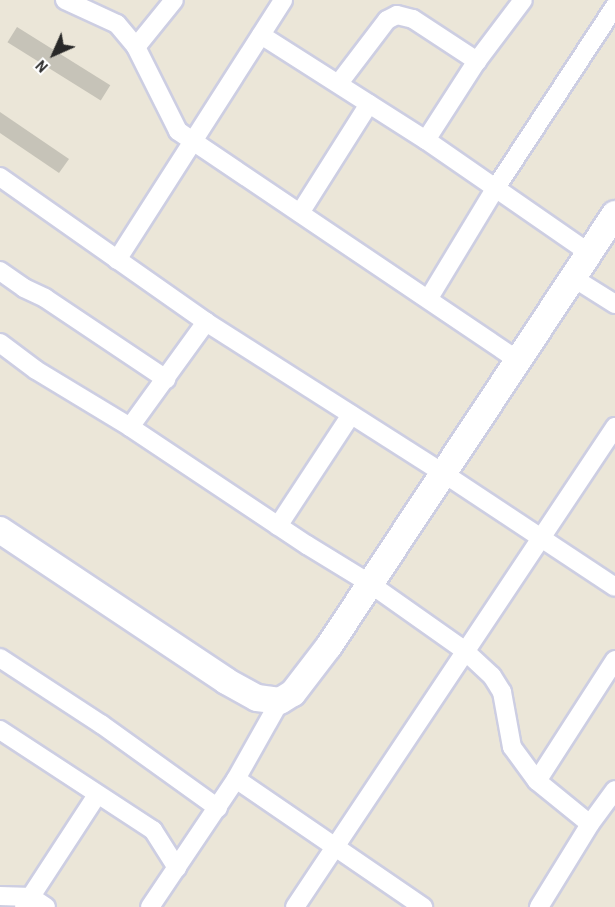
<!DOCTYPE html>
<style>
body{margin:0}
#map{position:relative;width:615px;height:907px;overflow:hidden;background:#ebe6d8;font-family:"Archivo Narrow",sans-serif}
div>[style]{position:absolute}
.building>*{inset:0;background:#c6c3b8;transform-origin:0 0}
.roads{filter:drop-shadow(2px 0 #cdcee2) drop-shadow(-2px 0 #cdcee2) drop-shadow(0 2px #cdcee2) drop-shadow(0 -2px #cdcee2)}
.street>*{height:18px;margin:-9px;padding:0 9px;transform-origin:9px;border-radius:9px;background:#fff}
.secondary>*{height:26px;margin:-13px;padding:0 13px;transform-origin:13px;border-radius:13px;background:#fff}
span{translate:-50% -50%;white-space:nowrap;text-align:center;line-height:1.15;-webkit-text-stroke:4.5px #fff;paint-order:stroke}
.north{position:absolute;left:24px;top:24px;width:60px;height:60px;-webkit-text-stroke:4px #fff;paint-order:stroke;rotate:225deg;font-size:16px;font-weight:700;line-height:24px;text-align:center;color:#282828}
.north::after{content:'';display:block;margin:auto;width:21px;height:27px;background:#282828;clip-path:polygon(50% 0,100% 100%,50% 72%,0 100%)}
</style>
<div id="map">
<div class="building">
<div style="left:17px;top:27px;width:110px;height:18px;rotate:32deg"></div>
<div style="clip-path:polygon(0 112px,69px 159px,59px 173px,0 133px)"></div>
</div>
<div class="roads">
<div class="street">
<div style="left:65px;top:0;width:57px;rotate:24.8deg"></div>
<div style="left:117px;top:24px;width:30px;rotate:50deg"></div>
<div style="left:136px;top:47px;width:60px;rotate:-51deg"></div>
<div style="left:261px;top:35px;width:196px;rotate:32.5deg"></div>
<div style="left:426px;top:140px;width:197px;rotate:34.7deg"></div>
<div style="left:136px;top:47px;width:94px;rotate:63.4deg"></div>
<div style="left:178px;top:131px;width:409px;rotate:34deg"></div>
<div style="left:339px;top:83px;width:79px;rotate:-52.7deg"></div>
<div style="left:387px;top:20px;width:11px;rotate:-27deg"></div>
<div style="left:397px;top:15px;width:16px;rotate:14deg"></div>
<div style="left:413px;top:19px;width:77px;rotate:33.3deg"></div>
<div style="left:426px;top:140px;width:94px;rotate:-57.2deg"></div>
<div style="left:477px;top:61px;width:76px;rotate:-53deg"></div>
<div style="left:0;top:177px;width:252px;rotate:35.1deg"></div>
<div style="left:206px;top:322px;width:281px;rotate:32.5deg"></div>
<div style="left:443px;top:473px;width:206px;rotate:33.5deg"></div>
<div style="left:300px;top:213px;width:129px;rotate:-57.7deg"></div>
<div style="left:117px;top:260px;width:308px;rotate:-57.4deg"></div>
<div style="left:0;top:271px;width:29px;rotate:35deg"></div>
<div style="left:24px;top:288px;width:23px;rotate:25deg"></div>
<div style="left:45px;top:298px;width:146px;rotate:33.8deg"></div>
<div style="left:572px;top:277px;width:51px;rotate:32.1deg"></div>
<div style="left:429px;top:298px;width:127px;rotate:-58.8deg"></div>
<div style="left:495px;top:189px;width:219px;rotate:-56.7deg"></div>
<div style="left:0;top:343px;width:45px;rotate:36.9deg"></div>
<div style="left:36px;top:370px;width:110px;rotate:31.2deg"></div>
<div style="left:130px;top:427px;width:213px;rotate:33.7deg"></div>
<div style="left:307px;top:545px;width:73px;rotate:31.5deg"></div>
<div style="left:369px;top:583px;width:116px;rotate:35.2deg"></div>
<div style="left:464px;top:650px;width:38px;rotate:43deg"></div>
<div style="left:492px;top:676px;width:19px;rotate:58deg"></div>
<div style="left:502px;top:692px;width:56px;rotate:79.7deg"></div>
<div style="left:512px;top:747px;width:42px;rotate:53.7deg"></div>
<div style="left:537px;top:781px;width:68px;rotate:39.1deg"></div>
<div style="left:130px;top:427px;width:130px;rotate:-54.1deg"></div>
<div style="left:278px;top:526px;width:133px;rotate:-56.7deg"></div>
<div style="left:0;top:658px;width:121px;rotate:33.2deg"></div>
<div style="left:101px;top:724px;width:144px;rotate:35.7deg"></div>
<div style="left:0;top:730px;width:183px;rotate:33.2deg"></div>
<div style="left:153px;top:830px;width:45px;rotate:57.7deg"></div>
<div style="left:236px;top:779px;width:227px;rotate:34.4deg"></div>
<div style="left:537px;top:781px;width:144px;rotate:-57.2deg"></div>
<div style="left:0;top:896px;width:31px;rotate:2deg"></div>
<div style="left:31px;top:897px;width:18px;rotate:34deg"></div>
<div style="left:24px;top:907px;width:134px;rotate:-56.9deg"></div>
<div style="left:150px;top:907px;width:154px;rotate:-56.1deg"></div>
<div style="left:236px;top:779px;width:90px;rotate:-60.6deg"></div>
<div style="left:295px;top:907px;width:577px;rotate:-56.31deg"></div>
<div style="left:539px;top:907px;width:97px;rotate:-58.4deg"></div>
<div style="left:590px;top:824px;width:42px;rotate:-53.7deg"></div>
</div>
<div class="secondary">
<div style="left:0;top:530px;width:272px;rotate:33.7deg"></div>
<div style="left:226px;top:681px;width:35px;rotate:29deg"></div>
<div style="left:257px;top:698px;width:23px;rotate:7deg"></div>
<div style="left:280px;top:701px;width:15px;rotate:-32deg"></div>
<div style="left:293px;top:693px;width:59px;rotate:-52.5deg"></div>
<div style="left:329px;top:646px;width:518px;rotate:-56.49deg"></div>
</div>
</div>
<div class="north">N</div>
</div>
